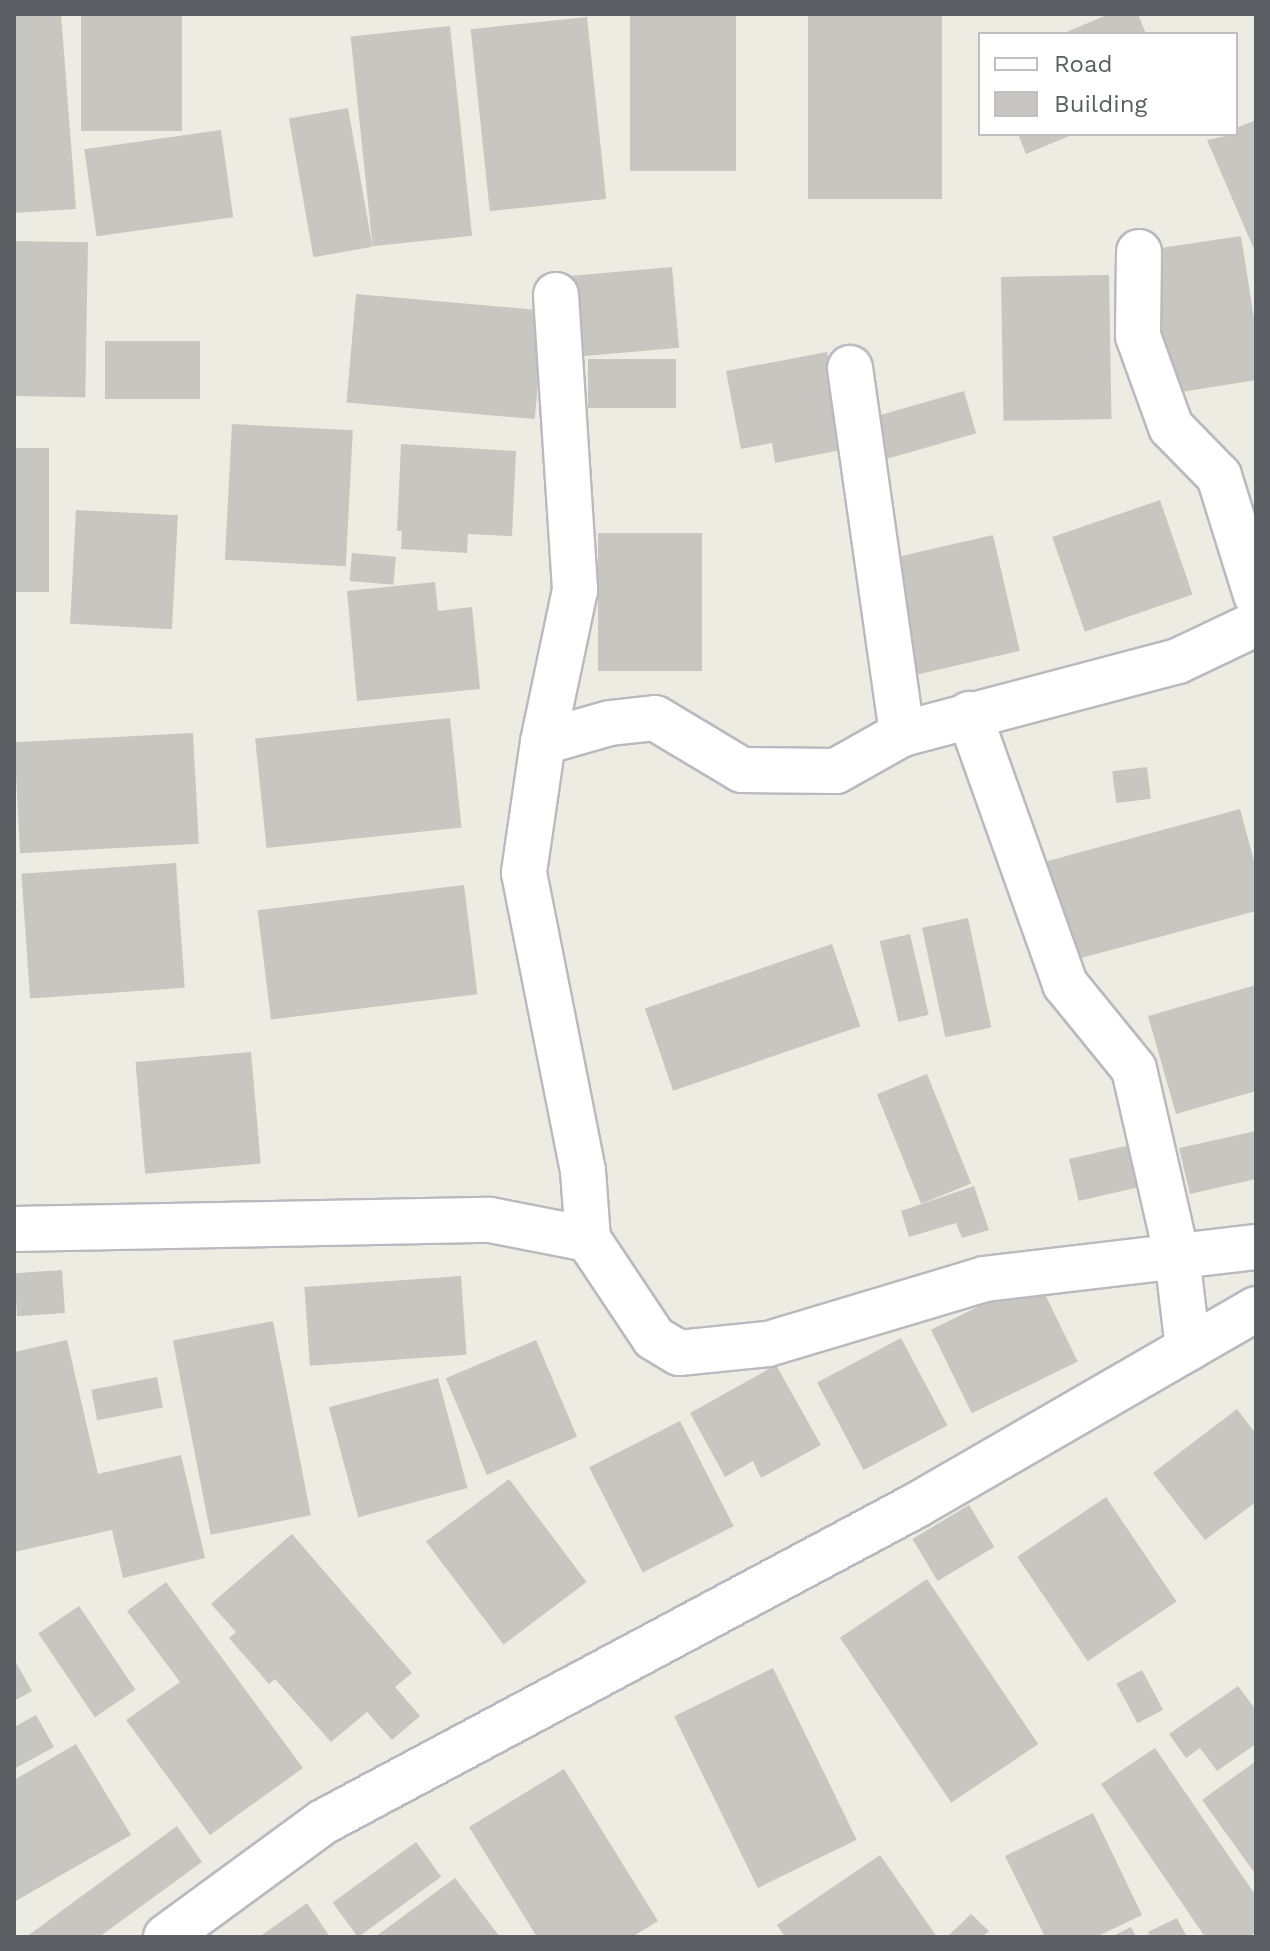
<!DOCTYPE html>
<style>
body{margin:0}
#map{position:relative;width:1270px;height:1951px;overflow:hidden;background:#edece3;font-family:"Work Sans",sans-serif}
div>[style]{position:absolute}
.building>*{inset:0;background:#c8c6c0;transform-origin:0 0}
.roads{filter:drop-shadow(2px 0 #b8babf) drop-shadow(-2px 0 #b8babf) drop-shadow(0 2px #b8babf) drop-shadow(0 -2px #b8babf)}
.minor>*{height:44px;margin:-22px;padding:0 22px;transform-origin:22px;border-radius:22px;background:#fff}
span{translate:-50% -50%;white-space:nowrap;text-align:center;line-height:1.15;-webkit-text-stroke:6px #fff;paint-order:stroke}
.frame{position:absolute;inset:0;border:16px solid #5b5e63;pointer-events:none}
.legend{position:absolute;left:978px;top:32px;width:260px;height:104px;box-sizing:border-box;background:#fff;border:2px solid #bdbfc1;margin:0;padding:10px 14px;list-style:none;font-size:24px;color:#5b5e63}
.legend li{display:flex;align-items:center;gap:16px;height:40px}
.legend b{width:40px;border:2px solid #bdbfc1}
</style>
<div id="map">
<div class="building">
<div style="clip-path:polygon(14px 14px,61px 14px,76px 209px,14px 213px)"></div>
<div style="left:81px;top:14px;width:101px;height:117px"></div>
<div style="left:630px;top:14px;width:106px;height:157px"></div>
<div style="left:808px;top:14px;width:134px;height:185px"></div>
<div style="clip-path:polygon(1109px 14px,1138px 14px,1146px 34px,1062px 34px)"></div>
<div style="left:587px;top:17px;width:183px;height:117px;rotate:84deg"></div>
<div style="left:450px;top:26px;width:211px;height:100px;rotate:84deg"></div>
<div style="left:348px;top:108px;width:141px;height:60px;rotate:80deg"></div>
<div style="clip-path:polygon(1256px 120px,1256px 254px,1207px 140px,1236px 134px,1236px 128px)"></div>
<div style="left:221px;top:130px;width:88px;height:138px;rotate:82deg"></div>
<div style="clip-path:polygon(1018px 134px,1074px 134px,1026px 154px)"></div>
<div style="clip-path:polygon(1241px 236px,1256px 331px,1256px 380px,1169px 394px,1147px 250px)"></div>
<div style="left:14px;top:241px;width:74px;height:155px;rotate:1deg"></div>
<div style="left:672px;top:267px;width:81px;height:106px;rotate:85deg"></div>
<div style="left:1109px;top:275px;width:144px;height:108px;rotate:89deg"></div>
<div style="left:356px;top:294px;width:189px;height:109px;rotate:5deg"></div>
<div style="left:105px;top:341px;width:95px;height:58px"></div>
<div style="clip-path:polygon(827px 352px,846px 449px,775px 463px,772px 443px,741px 449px,726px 371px)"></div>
<div style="left:588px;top:359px;width:88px;height:49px"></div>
<div style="left:964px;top:391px;width:44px;height:106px;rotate:74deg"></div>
<div style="left:232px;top:424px;width:121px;height:136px;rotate:3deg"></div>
<div style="clip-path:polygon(401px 444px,516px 451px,512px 536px,468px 534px,467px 553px,401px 549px,402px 531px,397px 531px)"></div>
<div style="left:14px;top:448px;width:35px;height:144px"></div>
<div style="left:1160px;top:500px;width:100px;height:114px;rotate:71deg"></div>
<div style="left:76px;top:510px;width:102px;height:114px;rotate:3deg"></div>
<div style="left:702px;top:533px;width:138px;height:104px;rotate:90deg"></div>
<div style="left:993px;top:535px;width:119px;height:106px;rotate:77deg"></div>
<div style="left:352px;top:553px;width:44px;height:28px;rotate:5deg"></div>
<div style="clip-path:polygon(435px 582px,438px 611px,472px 607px,480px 689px,357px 701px,347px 591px)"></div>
<div style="left:450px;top:718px;width:110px;height:196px;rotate:84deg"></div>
<div style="left:193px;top:733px;width:111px;height:179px;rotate:87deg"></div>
<div style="left:1147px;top:767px;width:32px;height:35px;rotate:83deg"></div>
<div style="clip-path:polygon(1240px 809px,1256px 868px,1256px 911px,1070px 961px,1044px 862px)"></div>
<div style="left:176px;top:863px;width:125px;height:155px;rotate:86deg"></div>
<div style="left:464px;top:885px;width:110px;height:208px;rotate:83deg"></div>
<div style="left:968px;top:918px;width:112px;height:47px;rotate:78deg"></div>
<div style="left:910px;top:934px;width:83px;height:31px;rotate:77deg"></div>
<div style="left:832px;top:944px;width:87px;height:198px;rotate:71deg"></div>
<div style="clip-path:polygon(1256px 985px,1256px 1091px,1176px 1114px,1148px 1016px)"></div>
<div style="left:251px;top:1052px;width:112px;height:116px;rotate:85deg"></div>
<div style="left:927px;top:1074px;width:118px;height:54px;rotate:68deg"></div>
<div style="clip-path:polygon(1256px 1131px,1256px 1179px,1190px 1194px,1179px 1148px)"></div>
<div style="left:1143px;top:1142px;width:43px;height:76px;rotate:77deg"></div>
<div style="clip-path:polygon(974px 1186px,989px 1230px,962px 1238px,956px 1223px,909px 1237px,901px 1211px)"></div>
<div style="left:62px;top:1270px;width:43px;height:48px;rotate:86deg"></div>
<div style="left:461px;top:1276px;width:79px;height:157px;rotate:86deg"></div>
<div style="left:1037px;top:1278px;width:93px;height:118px;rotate:64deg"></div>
<div style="left:273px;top:1321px;width:198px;height:102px;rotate:79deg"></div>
<div style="left:901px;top:1338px;width:99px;height:95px;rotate:62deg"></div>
<div style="clip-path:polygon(67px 1340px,98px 1474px,181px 1455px,205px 1558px,123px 1578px,112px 1530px,14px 1552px,14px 1352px)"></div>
<div style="left:536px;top:1340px;width:105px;height:98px;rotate:67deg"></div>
<div style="clip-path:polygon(776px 1365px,821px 1445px,761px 1478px,753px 1461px,725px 1477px,690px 1413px)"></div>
<div style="left:157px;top:1377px;width:31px;height:67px;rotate:79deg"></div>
<div style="left:438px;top:1378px;width:114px;height:113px;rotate:75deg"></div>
<div style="clip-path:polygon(1237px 1409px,1256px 1434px,1256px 1502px,1205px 1540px,1153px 1473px)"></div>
<div style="left:680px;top:1421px;width:118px;height:102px;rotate:63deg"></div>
<div style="left:509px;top:1479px;width:129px;height:104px;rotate:53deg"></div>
<div style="left:1106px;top:1497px;width:126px;height:107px;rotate:56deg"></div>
<div style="left:969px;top:1505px;width:49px;height:66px;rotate:59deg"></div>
<div style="clip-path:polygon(292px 1534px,412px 1673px,395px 1687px,420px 1716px,392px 1740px,367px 1712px,331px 1742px,275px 1679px,269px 1684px,229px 1638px,236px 1632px,211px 1604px)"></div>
<div style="left:927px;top:1579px;width:199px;height:105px;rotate:56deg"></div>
<div style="clip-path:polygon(166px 1582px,303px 1768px,210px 1835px,126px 1720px,180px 1682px,127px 1611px)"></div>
<div style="left:79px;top:1606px;width:101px;height:49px;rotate:56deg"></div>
<div style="clip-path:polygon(14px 1659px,32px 1691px,14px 1701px)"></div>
<div style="left:773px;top:1668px;width:191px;height:110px;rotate:64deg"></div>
<div style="left:1142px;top:1670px;width:45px;height:29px;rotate:62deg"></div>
<div style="clip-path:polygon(1238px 1686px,1256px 1710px,1256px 1744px,1217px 1771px,1200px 1748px,1186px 1758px,1169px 1734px)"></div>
<div style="clip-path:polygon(36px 1715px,54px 1747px,14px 1769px,14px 1727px)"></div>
<div style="clip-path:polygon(76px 1744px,131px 1835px,14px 1902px,14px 1780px)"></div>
<div style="clip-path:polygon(1155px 1748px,1256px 1896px,1256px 1932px,1249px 1937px,1205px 1937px,1101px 1784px)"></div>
<div style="clip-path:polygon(1256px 1761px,1256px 1875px,1202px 1800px)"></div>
<div style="clip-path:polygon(564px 1769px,658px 1921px,632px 1937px,537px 1937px,469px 1827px)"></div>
<div style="clip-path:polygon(1093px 1813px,1142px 1915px,1096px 1937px,1045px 1937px,1005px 1856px)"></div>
<div style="clip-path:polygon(177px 1826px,202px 1862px,99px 1937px,26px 1937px)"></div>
<div style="left:416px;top:1842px;width:43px;height:103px;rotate:54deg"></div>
<div style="clip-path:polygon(880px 1855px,937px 1937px,785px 1937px,777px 1925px)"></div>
<div style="clip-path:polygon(455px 1878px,500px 1937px,375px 1937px)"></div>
<div style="clip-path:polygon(307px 1903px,330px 1937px,259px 1937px)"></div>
<div style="clip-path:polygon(971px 1914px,989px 1931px,982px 1937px,947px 1937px)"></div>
<div style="clip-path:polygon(1177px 1918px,1187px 1937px,1150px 1937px,1148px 1932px)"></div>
<div style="clip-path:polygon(1131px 1927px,1136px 1937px,1111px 1937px)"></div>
</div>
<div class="roads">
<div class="minor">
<div style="left:1139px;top:252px;width:84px;rotate:90.7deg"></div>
<div style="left:1138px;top:336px;width:97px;rotate:70.1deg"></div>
<div style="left:1171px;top:427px;width:69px;rotate:45.6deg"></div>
<div style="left:1219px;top:476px;width:125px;rotate:72.7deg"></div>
<div style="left:556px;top:295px;width:296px;rotate:86.3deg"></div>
<div style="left:575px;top:590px;width:155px;rotate:101.9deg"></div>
<div style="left:543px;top:742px;width:132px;rotate:98.3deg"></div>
<div style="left:524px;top:873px;width:304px;rotate:78.8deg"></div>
<div style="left:583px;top:1171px;width:68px;rotate:85.8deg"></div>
<div style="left:588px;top:1239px;width:119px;rotate:56.3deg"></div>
<div style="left:654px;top:1338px;width:29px;rotate:31deg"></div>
<div style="left:679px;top:1353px;width:89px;rotate:-5.8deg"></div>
<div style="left:768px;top:1344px;width:226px;rotate:-16.7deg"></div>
<div style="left:984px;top:1279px;width:274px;rotate:-6.7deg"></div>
<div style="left:850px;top:368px;width:370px;rotate:81.9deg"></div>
<div style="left:969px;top:714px;width:287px;rotate:70.4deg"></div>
<div style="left:1065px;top:984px;width:109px;rotate:50.9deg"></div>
<div style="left:1134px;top:1069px;width:192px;rotate:77.1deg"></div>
<div style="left:1177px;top:1256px;width:93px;rotate:83.2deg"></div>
<div style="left:543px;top:742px;width:70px;rotate:-15.8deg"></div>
<div style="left:610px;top:723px;width:45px;rotate:-6.3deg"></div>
<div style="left:655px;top:718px;width:101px;rotate:30.9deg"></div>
<div style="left:742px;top:770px;width:94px;rotate:0.6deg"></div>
<div style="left:836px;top:771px;width:76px;rotate:-29.3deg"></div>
<div style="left:902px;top:734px;width:285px;rotate:-14.8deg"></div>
<div style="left:1178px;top:661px;width:86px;rotate:-25.4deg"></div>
<div style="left:14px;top:1229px;width:476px;rotate:-1.1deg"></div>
<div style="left:490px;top:1220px;width:100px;rotate:11deg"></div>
<div style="left:166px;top:1937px;width:195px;rotate:-36.2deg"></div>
<div style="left:323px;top:1822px;width:671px;rotate:-28.09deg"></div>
<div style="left:915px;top:1506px;width:394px;rotate:-30deg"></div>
</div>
</div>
<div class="frame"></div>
<ul class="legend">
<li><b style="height:10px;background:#fff"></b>Road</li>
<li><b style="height:22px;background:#c8c6c0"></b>Building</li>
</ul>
</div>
